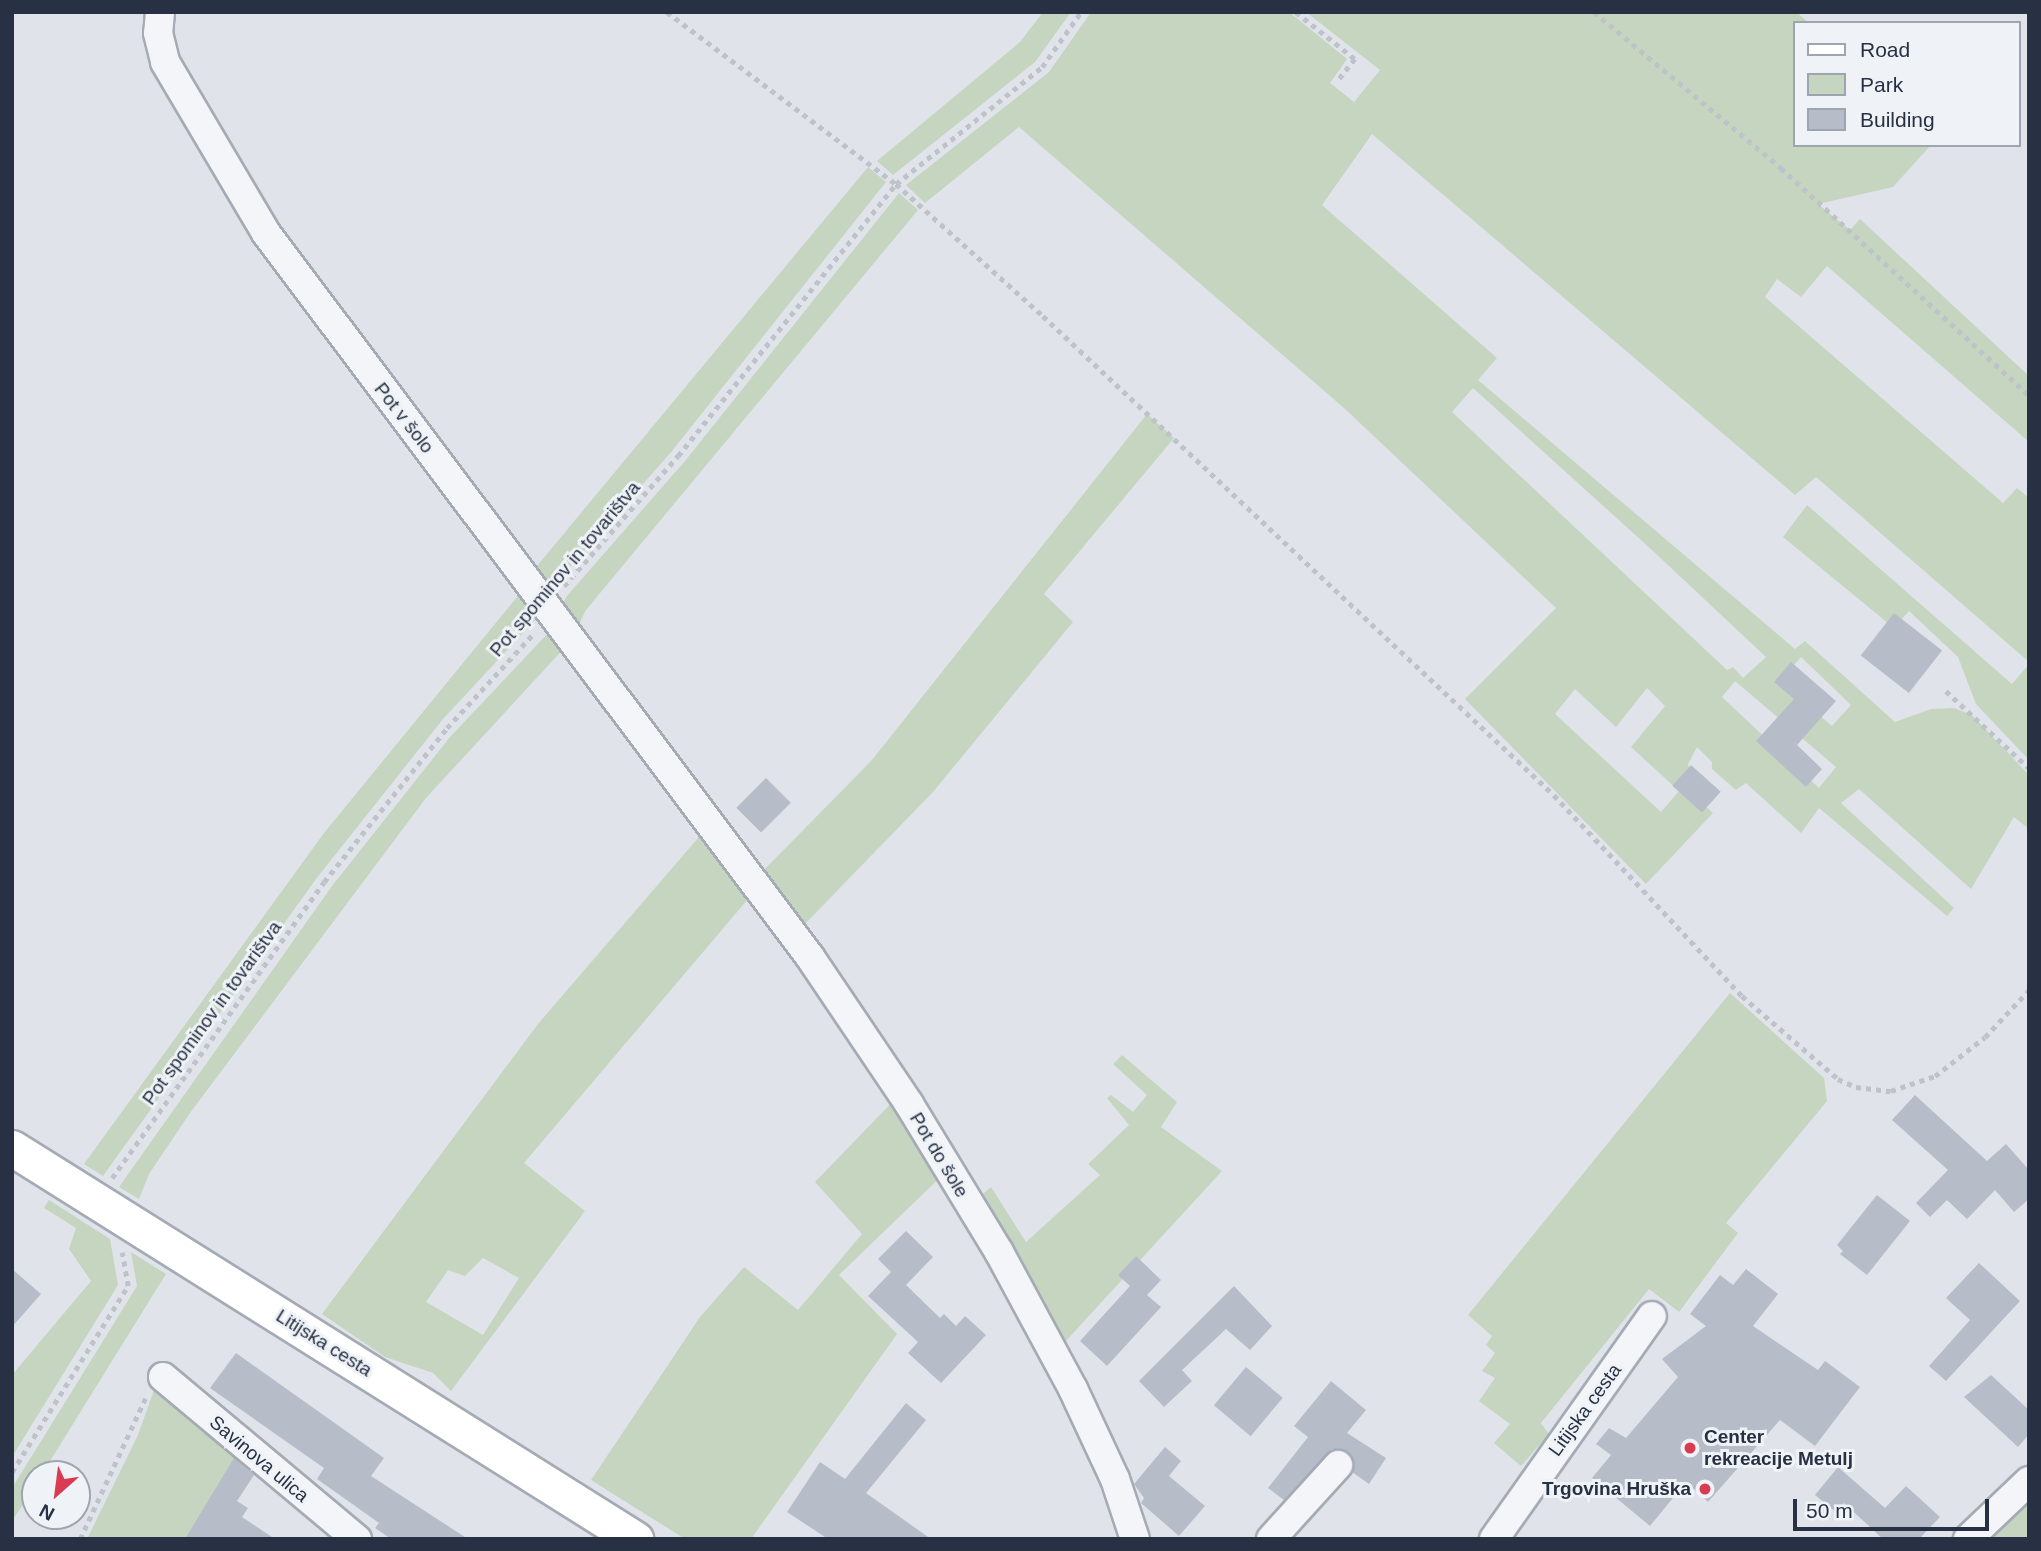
<!DOCTYPE html>
<meta charset="utf-8">
<style>
body{margin:0}
#map{position:relative;width:2041px;height:1551px;overflow:hidden;background:#e0e4ea;font-family:Helvetica,sans-serif}
div>[style]{position:absolute}
.green>*{inset:0;background:#c5d5c0}
.building>*{inset:0;background:#b6bdc8;transform-origin:0 0}
.path>*{height:4.5px;margin-top:-2.25px;transform-origin:0;background:repeating-linear-gradient(90deg,#bec2c9 0 5px,transparent 0 10px)}
.roads{filter:drop-shadow(2px 0 #a5abb5) drop-shadow(-2px 0 #a5abb5) drop-shadow(0 2px #a5abb5) drop-shadow(0 -2px #a5abb5)}
.minor>*{height:28px;margin:-14px;padding:0 14px;transform-origin:14px;border-radius:14px;background:#f3f5f8}
.major>*{height:35px;margin:-17.5px;padding:0 17.5px;transform-origin:17.5px;border-radius:17.5px;background:#fff}
.dots>*{width:19px;height:19px;translate:-50% -50%;box-sizing:border-box;border:4px solid #eff3f7;border-radius:50%}
span{translate:-50% -50%;white-space:nowrap;text-align:center;line-height:1.15;-webkit-text-stroke:6px #eff3f7;paint-order:stroke}
.street-label{font-size:19px;color:#273143}
.poi-label{font-size:19px;color:#273143;font-weight:700}
.left{translate:0 -50%;text-align:left}
.right{translate:-100% -50%;text-align:right}
.frame{position:absolute;inset:0;border:14px solid #273143;pointer-events:none}
.legend{position:absolute;left:1793px;top:21px;width:228px;height:126px;box-sizing:border-box;background:#eff3f7;border:2px solid #9fa5af;margin:0;padding:9px 12px;list-style:none;font-size:21px;color:#273143}
.legend li{display:flex;align-items:center;gap:14px;height:35px}
.legend b{width:35px;border:2px solid #9fa5af}
.north{position:absolute;left:21px;top:1460px;width:70px;height:70px;box-sizing:border-box;background:#eff3f7;border:2px solid #9fa5af;border-radius:50%;rotate:208deg;font-size:19px;font-weight:700;line-height:28px;text-align:center;color:#273143}
.north::after{content:'';display:block;margin:auto;width:24px;height:32px;background:#d93b53;clip-path:polygon(50% 0,100% 100%,50% 72%,0 100%)}
.scale{position:absolute;left:1793px;top:1499px;width:196px;height:32px;box-sizing:border-box;border:4px solid #273143;border-top:0;padding-left:9px;font-size:21px;line-height:24px;white-space:nowrap;color:#273143;-webkit-text-stroke:5px #eff3f7;paint-order:stroke}
</style>
<div id="map">
<div class="green">
<div style="clip-path:polygon(1043px 12px,1071px 12px,1035px 62px,893px 175px,877px 161px,1020px 42px)"></div>
<div style="clip-path:polygon(evenodd,1091px 12px,1289px 12px,1347px 59px,1330px 83px,1354px 102px,1380px 70px,1306px 12px,1796px 12px,1809px 23px,1794px 23px,1794px 145px,1931px 145px,1893px 187px,1818px 204px,1850px 230px,1860px 219px,2029px 376px,2029px 442px,1827px 266px,1801px 297px,1777px 279px,1765px 297px,2003px 503px,2017px 488px,2029px 498px,2029px 662px,1816px 477px,1795px 495px,1372px 134px,1322px 205px,1497px 358px,1478px 380px,1795px 649px,1805px 641px,1895px 722px,1931px 709px,1954px 708px,1972px 715px,2029px 775px,2029px 829px,2014px 817px,1971px 889px,1859px 789px,1841px 803px,1954px 908px,1947px 916px,1819px 808px,1801px 833px,1746px 783px,1736px 790px,1712px 769px,1712px 762px,1697px 747px,1688px 764px,1690px 771px,1681px 784px,1713px 813px,1646px 884px,1465px 699px,1556px 608px,1344px 408px,1019px 127px,925px 203px,906px 185px,1049px 72px,1091px 12px,1473px 388px,1653px 551px,1766px 657px,1743px 678px,1733px 667px,1727px 670px,1452px 412px,1473px 388px,1091px 12px,1801px 657px,1851px 705px,1832px 726px,1780px 681px,1801px 657px,1091px 12px,1735px 681px,1836px 767px,1819px 788px,1722px 697px,1735px 681px,1091px 12px,1647px 688px,1665px 706px,1631px 747px,1679px 791px,1661px 812px,1555px 714px,1575px 689px,1616px 727px,1647px 688px)"></div>
<div style="clip-path:polygon(868px 167px,886px 182px,672px 451px,547px 593px,532px 572px)"></div>
<div style="clip-path:polygon(899px 193px,918px 210px,586px 610px,576px 630px,562px 606px,566px 597px,685px 461px)"></div>
<div style="clip-path:polygon(1147px 414px,1174px 438px,1044px 594px,1073px 622px,933px 792px,800px 929px,759px 875px,872px 760px)"></div>
<div style="clip-path:polygon(1807px 505px,2012px 684px,2029px 664px,2029px 760px,1976px 704px,1958px 657px,1909px 611px,1894px 628px,1783px 537px)"></div>
<div style="clip-path:polygon(521px 592px,538px 614px,536px 619px,443px 719px,316px 879px,103px 1176px,84px 1164px,324px 833px)"></div>
<div style="clip-path:polygon(551px 630px,568px 644px,426px 798px,190px 1113px,149px 1174px,139px 1199px,119px 1187px,332px 886px,450px 737px)"></div>
<div style="clip-path:polygon(evenodd,704px 831px,754px 892px,524px 1163px,585px 1211px,451px 1391px,433px 1373px,385px 1357px,322px 1314px,538px 1024px,704px 831px,483px 1258px,519px 1278px,483px 1335px,426px 1302px,448px 1270px,465px 1276px,483px 1258px)"></div>
<div style="clip-path:polygon(1730px 993px,1824px 1078px,1827px 1101px,1726px 1223px,1738px 1233px,1679px 1312px,1649px 1289px,1541px 1423px,1549px 1434px,1521px 1466px,1494px 1443px,1510px 1424px,1479px 1401px,1495px 1378px,1482px 1371px,1495px 1353px,1486px 1345px,1492px 1336px,1468px 1315px)"></div>
<div style="clip-path:polygon(1122px 1055px,1177px 1102px,1161px 1127px,1222px 1171px,1064px 1343px,983px 1194px,991px 1187px,1026px 1242px,1100px 1175px,1088px 1164px,1129px 1125px,1107px 1098px,1111px 1095px,1133px 1112px,1147px 1095px,1113px 1064px)"></div>
<div style="clip-path:polygon(902px 1092px,952px 1166px,839px 1275px,897px 1334px,751px 1539px,685px 1539px,591px 1480px,700px 1317px,744px 1267px,798px 1310px,862px 1234px,815px 1182px)"></div>
<div style="clip-path:polygon(49px 1200px,110px 1239px,118px 1285px,12px 1457px,12px 1375px,91px 1281px,69px 1249px,76px 1228px,44px 1208px)"></div>
<div style="clip-path:polygon(131px 1252px,166px 1274px,42px 1474px,35px 1474px,35px 1486px,12px 1521px,12px 1488px,137px 1286px)"></div>
<div style="clip-path:polygon(155px 1387px,239px 1458px,188px 1539px,87px 1539px,138px 1435px)"></div>
<div style="clip-path:polygon(2029px 1495px,2029px 1539px,1984px 1539px)"></div>
</div>
<div class="building">
<div style="left:1894px;top:613px;width:61px;height:54px;rotate:38deg"></div>
<div style="clip-path:polygon(1791px 662px,1836px 701px,1797px 745px,1822px 769px,1806px 787px,1756px 741px,1794px 699px,1774px 682px)"></div>
<div style="left:1691px;top:765px;width:40px;height:28px;rotate:42deg"></div>
<div style="left:766px;top:778px;width:35px;height:42px;rotate:45deg"></div>
<div style="clip-path:polygon(1915px 1095px,1987px 1161px,2006px 1144px,2029px 1170px,2029px 1199px,2014px 1212px,1995px 1190px,1967px 1219px,1947px 1200px,1930px 1217px,1916px 1203px,1948px 1170px,1892px 1120px)"></div>
<div style="clip-path:polygon(1877px 1195px,1910px 1221px,1867px 1275px,1840px 1254px,1843px 1251px,1837px 1245px)"></div>
<div style="clip-path:polygon(906px 1231px,933px 1257px,906px 1285px,940px 1318px,944px 1314px,956px 1326px,965px 1316px,986px 1335px,941px 1383px,908px 1353px,918px 1342px,868px 1296px,891px 1272px,878px 1259px)"></div>
<div style="clip-path:polygon(1136px 1256px,1161px 1280px,1147px 1295px,1161px 1307px,1107px 1366px,1080px 1341px,1130px 1286px,1118px 1275px)"></div>
<div style="clip-path:polygon(1979px 1263px,2020px 1301px,1946px 1381px,1929px 1366px,1970px 1320px,1946px 1298px)"></div>
<div style="clip-path:polygon(12px 1269px,41px 1294px,12px 1327px)"></div>
<div style="clip-path:polygon(1746px 1269px,1778px 1294px,1753px 1326px,1818px 1370px,1825px 1361px,1860px 1387px,1815px 1446px,1780px 1420px,1708px 1502px,1686px 1482px,1650px 1526px,1592px 1478px,1611px 1455px,1596px 1444px,1609px 1428px,1626px 1438px,1678px 1377px,1662px 1359px,1706px 1326px,1690px 1314px,1720px 1275px,1733px 1285px)"></div>
<div style="clip-path:polygon(1234px 1286px,1272px 1326px,1250px 1350px,1226px 1329px,1182px 1370px,1192px 1381px,1164px 1407px,1139px 1381px)"></div>
<div style="clip-path:polygon(236px 1353px,384px 1458px,371px 1476px,468px 1539px,391px 1539px,375px 1528px,379px 1523px,317px 1479px,324px 1468px,210px 1388px)"></div>
<div style="left:1246px;top:1367px;width:48px;height:50px;rotate:40deg"></div>
<div style="clip-path:polygon(1991px 1375px,2029px 1410px,2029px 1434px,2018px 1447px,1964px 1397px)"></div>
<div style="clip-path:polygon(1331px 1381px,1366px 1410px,1347px 1433px,1386px 1458px,1369px 1484px,1352px 1472px,1350px 1453px,1332px 1449px,1284px 1500px,1268px 1488px,1308px 1437px,1294px 1426px)"></div>
<div style="clip-path:polygon(906px 1403px,926px 1420px,866px 1493px,931px 1539px,828px 1539px,787px 1512px,820px 1462px,845px 1479px)"></div>
<div style="clip-path:polygon(1165px 1447px,1181px 1461px,1169px 1476px,1205px 1506px,1179px 1536px,1141px 1503px,1144px 1498px,1134px 1484px)"></div>
<div style="clip-path:polygon(234px 1458px,254px 1475px,237px 1501px,248px 1508px,242px 1517px,275px 1539px,185px 1539px)"></div>
<div style="clip-path:polygon(1838px 1467px,1885px 1508px,1906px 1486px,1940px 1517px,1919px 1539px,1883px 1539px,1844px 1503px,1836px 1512px,1815px 1495px)"></div>
</div>
<div class="path">
<div style="left:667px;top:12px;width:286px;rotate:36.9deg"></div>
<div style="left:896px;top:184px;width:198px;rotate:41.9deg"></div>
<div style="left:1043px;top:316px;width:700px;rotate:43.15deg"></div>
<div style="left:1554px;top:795px;width:275px;rotate:46.9deg"></div>
<div style="left:1742px;top:996px;width:127px;rotate:40.8deg"></div>
<div style="left:1838px;top:1079px;width:20px;rotate:24deg"></div>
<div style="left:1856px;top:1087px;width:35px;rotate:7deg"></div>
<div style="left:1891px;top:1091px;width:46px;rotate:-18.8deg"></div>
<div style="left:1935px;top:1076px;width:63px;rotate:-38deg"></div>
<div style="left:1985px;top:1037px;width:64px;rotate:-46.9deg"></div>
<div style="left:1296px;top:12px;width:75px;rotate:38.5deg"></div>
<div style="left:1355px;top:59px;width:29px;rotate:128deg"></div>
<div style="left:1594px;top:12px;width:244px;rotate:39.8deg"></div>
<div style="left:1781px;top:168px;width:336px;rotate:42.5deg"></div>
<div style="left:564px;top:586px;width:173px;rotate:-48.8deg"></div>
<div style="left:678px;top:456px;width:349px;rotate:-51.3deg"></div>
<div style="left:896px;top:184px;width:187px;rotate:-38.7deg"></div>
<div style="left:1042px;top:67px;width:67px;rotate:-54.7deg"></div>
<div style="left:1946px;top:691px;width:113px;rotate:42.9deg"></div>
<div style="left:112px;top:1178px;width:364px;rotate:-54.4deg"></div>
<div style="left:324px;top:882px;width:197px;rotate:-51.4deg"></div>
<div style="left:447px;top:728px;width:130px;rotate:-47.5deg"></div>
<div style="left:12px;top:1472px;width:219px;rotate:-58.1deg"></div>
<div style="left:128px;top:1286px;width:34px;rotate:-100deg"></div>
<div style="left:80px;top:1539px;width:157px;rotate:-65.1deg"></div>
</div>
<div class="roads">
<div class="minor">
<div style="left:160px;top:12px;width:21px;rotate:95deg"></div>
<div style="left:158px;top:33px;width:30px;rotate:76deg"></div>
<div style="left:165px;top:62px;width:199px;rotate:59.4deg"></div>
<div style="left:266px;top:233px;width:906px;rotate:53.08deg"></div>
<div style="left:810px;top:957px;width:177px;rotate:56deg"></div>
<div style="left:909px;top:1104px;width:173px;rotate:58.7deg"></div>
<div style="left:999px;top:1252px;width:156px;rotate:61.6deg"></div>
<div style="left:1073px;top:1389px;width:99px;rotate:65deg"></div>
<div style="left:1115px;top:1479px;width:63px;rotate:71.6deg"></div>
<div style="left:163px;top:1377px;width:253px;rotate:39.9deg"></div>
<div style="left:1271px;top:1539px;width:100px;rotate:-47.8deg"></div>
<div style="left:1494px;top:1539px;width:273px;rotate:-54.7deg"></div>
<div style="left:1968px;top:1539px;width:84px;rotate:-43.6deg"></div>
</div>
<div class="major">
<div style="left:12px;top:1148px;width:736px;rotate:32.11deg"></div>
</div>
</div>
<div class="dots">
<div style="left:1690px;top:1448px;background:#d93b53"></div>
<div style="left:1705px;top:1489px;background:#d93b53"></div>
</div>
<div class="street-label">
<span style="left:404px;top:418px;rotate:52deg">Pot v šolo</span>
<span style="left:565px;top:569px;rotate:-50deg">Pot spominov in tovarištva</span>
<span style="left:212px;top:1013px;rotate:-54deg">Pot spominov in tovarištva</span>
<span style="left:939px;top:1155px;rotate:59deg">Pot do šole</span>
<span style="left:324px;top:1343px;rotate:32deg">Litijska cesta</span>
<span style="left:1585px;top:1410px;rotate:-54deg">Litijska cesta</span>
<span style="left:259px;top:1459px;rotate:40deg">Savinova ulica</span>
</div>
<div class="poi-label">
<span class="left" style="left:1704px;top:1448px">Center<br>rekreacije Metulj</span>
<span class="right" style="left:1691px;top:1489px">Trgovina Hruška</span>
</div>
<div class="frame"></div>
<ul class="legend">
<li><b style="height:9px;background:#fff"></b>Road</li>
<li><b style="height:19px;background:#c5d5c0"></b>Park</li>
<li><b style="height:19px;background:#b6bdc8"></b>Building</li>
</ul>
<div class="north">N</div>
<div class="scale">50 m</div>
</div>
